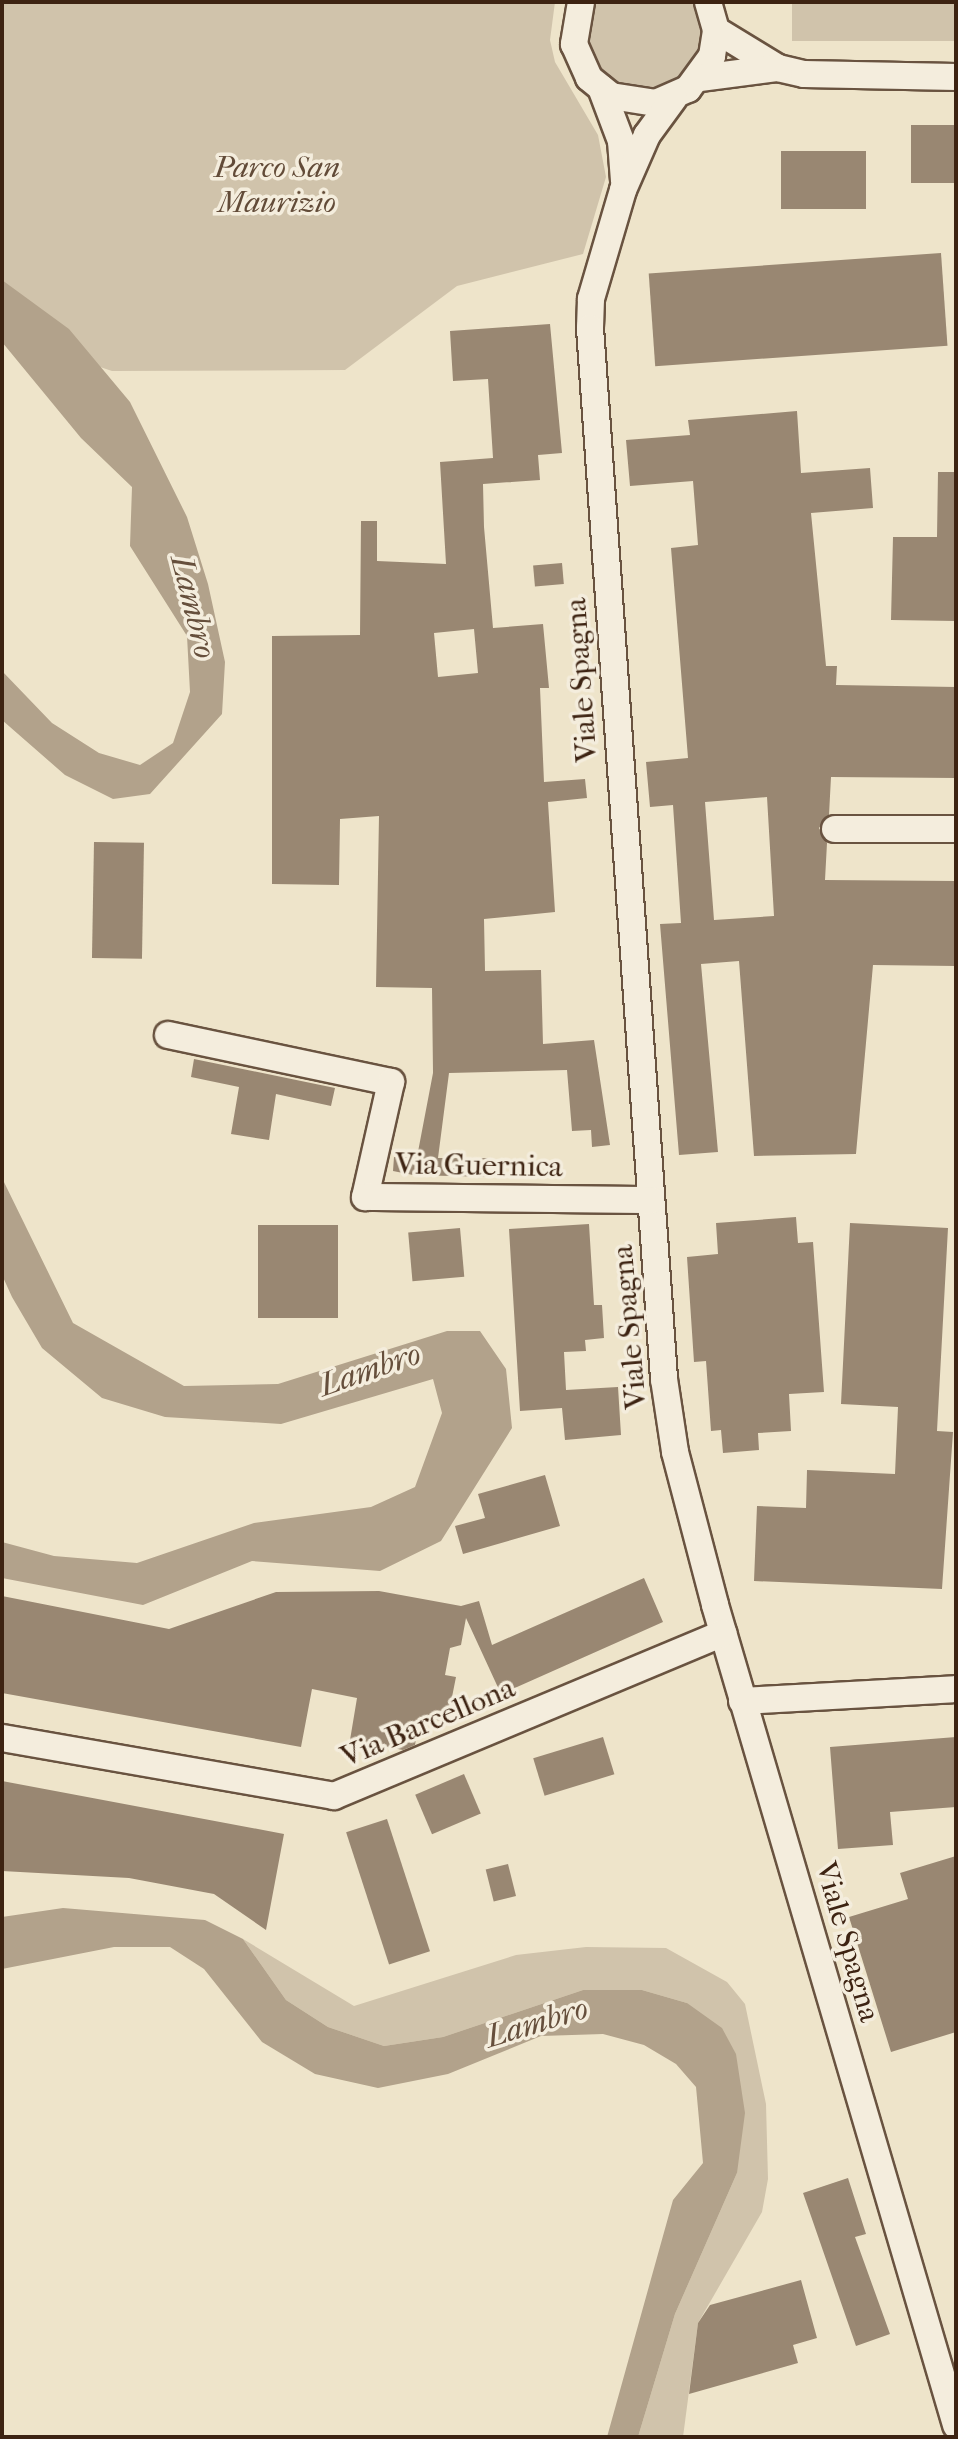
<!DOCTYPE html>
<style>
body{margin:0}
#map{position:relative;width:958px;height:2439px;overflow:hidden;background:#eee4ca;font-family:"IM FELL French Canon",serif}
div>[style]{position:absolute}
.green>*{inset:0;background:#d0c3ab;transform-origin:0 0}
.water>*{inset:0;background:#b2a28b}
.building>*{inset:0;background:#998772;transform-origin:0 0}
.roads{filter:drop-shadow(2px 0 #695340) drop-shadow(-2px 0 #695340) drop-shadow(0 2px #695340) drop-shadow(0 -2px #695340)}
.minor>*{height:26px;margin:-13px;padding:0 13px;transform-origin:13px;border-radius:13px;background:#f4eddd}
span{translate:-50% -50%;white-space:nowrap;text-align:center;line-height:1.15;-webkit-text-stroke:7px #f4eddd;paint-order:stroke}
.park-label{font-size:30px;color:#624b38;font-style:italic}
.street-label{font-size:30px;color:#3d2312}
.water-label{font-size:32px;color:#664f3c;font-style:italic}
.frame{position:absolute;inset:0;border:4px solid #3d2312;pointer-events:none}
</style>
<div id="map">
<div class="green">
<div style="clip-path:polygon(2px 2px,555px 2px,550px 40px,555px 62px,598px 135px,606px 177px,583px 254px,457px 286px,345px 370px,112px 371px,2px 334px)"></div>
<div style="clip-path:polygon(594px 2px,695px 2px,704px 36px,699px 56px,671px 86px,652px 92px,615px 85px,601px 73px,585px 40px)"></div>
<div style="left:792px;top:2px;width:164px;height:39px"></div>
<div style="clip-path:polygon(243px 1939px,354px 2006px,516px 1955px,586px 1947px,666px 1948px,727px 1982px,745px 2004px,766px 2104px,768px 2179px,762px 2212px,698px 2323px,683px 2437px,638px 2437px,675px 2314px,737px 2173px,687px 2003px,642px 1990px,583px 1990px,443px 2037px,384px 2046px,328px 2027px,286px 2000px)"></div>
</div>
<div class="water">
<div style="clip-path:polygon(2px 280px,69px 329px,130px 402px,187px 517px,208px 584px,225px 662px,222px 714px,150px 794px,113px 799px,65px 775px,2px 720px,2px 671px,52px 723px,99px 753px,140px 765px,173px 743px,190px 692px,187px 636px,130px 546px,132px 487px,81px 438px,2px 342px)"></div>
<div style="clip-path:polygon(2px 1178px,73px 1323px,184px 1386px,278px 1384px,447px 1331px,480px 1331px,506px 1369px,512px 1428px,441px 1541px,380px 1571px,252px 1561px,143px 1605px,2px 1578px,2px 1542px,54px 1556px,137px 1563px,254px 1523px,371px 1507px,415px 1487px,442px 1413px,433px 1379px,281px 1424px,165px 1417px,102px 1398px,42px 1348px,12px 1297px,2px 1275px)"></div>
<div style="clip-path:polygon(63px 1908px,205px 1920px,243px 1939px,286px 2000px,328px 2027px,384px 2046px,443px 2037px,583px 1990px,642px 1990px,687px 2003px,722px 2028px,736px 2054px,745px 2113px,737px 2173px,675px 2314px,638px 2437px,607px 2437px,673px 2200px,703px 2163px,696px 2087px,676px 2064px,644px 2045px,603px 2034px,541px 2036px,448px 2074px,378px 2088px,315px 2074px,262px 2042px,204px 1969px,170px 1947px,114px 1947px,2px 1969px,2px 1917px)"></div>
</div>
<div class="building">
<div style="left:911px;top:125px;width:45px;height:58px"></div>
<div style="left:866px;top:151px;width:58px;height:85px;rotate:90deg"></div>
<div style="left:941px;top:253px;width:93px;height:293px;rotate:86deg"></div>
<div style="clip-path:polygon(evenodd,550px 324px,562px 453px,538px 455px,540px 480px,483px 484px,484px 527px,493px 628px,543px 624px,549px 688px,540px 688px,544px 782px,585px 779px,587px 798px,548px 802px,555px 912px,484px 919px,485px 971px,541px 970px,543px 1044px,594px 1040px,610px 1145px,592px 1147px,591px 1130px,572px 1131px,567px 1070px,449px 1073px,438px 1158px,488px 1158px,488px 1177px,413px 1175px,393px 1171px,394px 1157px,417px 1157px,433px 1073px,432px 988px,376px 987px,379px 816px,340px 819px,339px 885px,272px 884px,272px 636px,360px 635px,361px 521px,377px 521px,377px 561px,446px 564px,440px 462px,493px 458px,488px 379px,453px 381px,450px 331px,550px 324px,474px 629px,478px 673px,438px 677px,434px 633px,474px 629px)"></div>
<div style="clip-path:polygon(evenodd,797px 411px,801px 473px,870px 468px,873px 508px,811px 513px,826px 666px,837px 666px,836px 685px,956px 687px,956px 778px,831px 777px,829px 815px,819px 828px,827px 843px,825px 880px,956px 881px,956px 966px,873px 965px,856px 1154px,754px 1156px,739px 961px,701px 964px,718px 1152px,679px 1155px,660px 924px,681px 923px,673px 805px,650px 807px,646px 762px,688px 758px,671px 548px,698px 545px,693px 481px,630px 486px,626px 440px,690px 435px,688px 420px,797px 411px,767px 797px,774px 916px,714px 920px,705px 802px,767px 797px)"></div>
<div style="clip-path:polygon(938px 472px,956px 472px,956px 621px,891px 620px,893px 537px,937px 537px)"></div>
<div style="left:562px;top:563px;width:21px;height:29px;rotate:85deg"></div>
<div style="left:94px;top:842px;width:50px;height:116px;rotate:1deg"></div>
<div style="clip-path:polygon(194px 1059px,335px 1088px,331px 1106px,276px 1094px,269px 1140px,231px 1134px,239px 1087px,191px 1077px)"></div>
<div style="clip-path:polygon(796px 1217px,798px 1243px,813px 1242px,824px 1392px,789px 1394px,791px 1431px,758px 1433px,759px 1450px,723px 1453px,721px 1430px,711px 1431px,706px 1361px,694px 1362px,687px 1257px,718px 1254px,716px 1223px)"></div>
<div style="clip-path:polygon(850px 1223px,948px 1228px,937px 1431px,953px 1432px,942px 1589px,754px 1581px,757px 1506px,806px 1508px,807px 1470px,895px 1474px,898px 1407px,841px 1404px)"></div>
<div style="clip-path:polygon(589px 1224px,594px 1305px,602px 1305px,604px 1338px,585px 1340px,586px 1351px,564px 1352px,566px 1390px,618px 1387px,621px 1435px,565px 1440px,562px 1408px,520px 1411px,509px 1229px)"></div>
<div style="left:258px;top:1225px;width:80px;height:93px"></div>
<div style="left:460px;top:1228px;width:49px;height:52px;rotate:85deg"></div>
<div style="clip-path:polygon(545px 1475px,560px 1526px,463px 1554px,455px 1526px,485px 1518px,478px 1494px)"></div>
<div style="clip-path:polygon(644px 1578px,663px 1622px,501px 1694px,466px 1618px,461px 1645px,450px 1648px,445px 1675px,456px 1677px,447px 1722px,420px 1717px,415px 1745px,403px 1750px,350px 1740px,357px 1698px,312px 1689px,301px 1747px,2px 1693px,2px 1596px,169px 1629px,276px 1592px,379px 1591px,461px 1606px,479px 1601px,492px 1645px)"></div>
<div style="left:603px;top:1737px;width:39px;height:73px;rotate:73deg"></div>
<div style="clip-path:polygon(956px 1737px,956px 1807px,890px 1812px,893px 1845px,838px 1849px,830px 1747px)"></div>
<div style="left:464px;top:1774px;width:43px;height:53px;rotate:67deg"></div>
<div style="clip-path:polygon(2px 1781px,284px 1834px,266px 1930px,214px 1894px,129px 1878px,2px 1871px)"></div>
<div style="left:387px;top:1819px;width:139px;height:43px;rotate:72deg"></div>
<div style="clip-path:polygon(956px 1856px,956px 2032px,891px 2052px,849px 1917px,908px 1899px,900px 1873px)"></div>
<div style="left:508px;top:1864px;width:33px;height:23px;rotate:76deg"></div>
<div style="clip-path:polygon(848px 2178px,866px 2234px,855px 2237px,890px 2334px,856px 2346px,803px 2193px)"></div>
<div style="clip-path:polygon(801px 2280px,817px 2338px,793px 2345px,798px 2363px,689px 2394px,698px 2323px,710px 2305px)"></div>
</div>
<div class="roads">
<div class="minor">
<div style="left:581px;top:2px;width:43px;rotate:99.5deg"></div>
<div style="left:574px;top:44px;width:37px;rotate:66deg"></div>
<div style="left:589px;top:78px;width:28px;rotate:39deg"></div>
<div style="left:611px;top:96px;width:46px;rotate:8.8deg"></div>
<div style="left:656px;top:103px;width:35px;rotate:-24deg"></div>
<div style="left:688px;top:89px;width:41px;rotate:-54deg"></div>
<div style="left:712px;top:56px;width:26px;rotate:-81deg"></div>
<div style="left:716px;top:30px;width:29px;rotate:-106deg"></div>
<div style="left:716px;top:30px;width:73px;rotate:31.5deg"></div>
<div style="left:778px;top:68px;width:27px;rotate:13deg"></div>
<div style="left:804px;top:74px;width:152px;rotate:1.1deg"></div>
<div style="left:700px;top:78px;width:79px;rotate:-7.3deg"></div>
<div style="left:601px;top:88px;width:57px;rotate:69.3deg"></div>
<div style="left:621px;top:141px;width:40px;rotate:85.7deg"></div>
<div style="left:674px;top:98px;width:46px;rotate:126.1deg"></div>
<div style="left:647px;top:135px;width:60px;rotate:113.6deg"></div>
<div style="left:623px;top:190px;width:114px;rotate:106.4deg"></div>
<div style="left:591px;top:299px;width:29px;rotate:92deg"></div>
<div style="left:590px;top:328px;width:1054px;rotate:85.97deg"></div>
<div style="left:664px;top:1379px;width:74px;rotate:81.4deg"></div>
<div style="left:675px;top:1452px;width:158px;rotate:75.3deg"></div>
<div style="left:715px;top:1605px;width:855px;rotate:73.62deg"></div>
<div style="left:835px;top:829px;width:121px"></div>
<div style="left:168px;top:1035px;width:228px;rotate:11.9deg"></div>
<div style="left:391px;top:1082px;width:118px;rotate:102.7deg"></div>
<div style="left:365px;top:1197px;width:286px;rotate:0.6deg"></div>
<div style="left:742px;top:1701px;width:214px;rotate:-3.2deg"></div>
<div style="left:2px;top:1738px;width:337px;rotate:9.9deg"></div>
<div style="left:334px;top:1796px;width:422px;rotate:-22.7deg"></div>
</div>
</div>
<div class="park-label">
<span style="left:277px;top:185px">Parco San<br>Maurizio</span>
</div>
<div class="street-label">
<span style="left:582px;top:680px;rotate:-94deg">Viale Spagna</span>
<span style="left:479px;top:1166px;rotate:1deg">Via Guernica</span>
<span style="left:630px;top:1327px;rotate:-95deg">Viale Spagna</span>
<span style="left:428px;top:1723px;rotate:-23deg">Via Barcellona</span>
<span style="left:847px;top:1942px;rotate:74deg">Viale Spagna</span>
</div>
<div class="water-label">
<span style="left:193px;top:607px;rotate:76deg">Lambro</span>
<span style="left:370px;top:1370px;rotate:-19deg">Lambro</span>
<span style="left:537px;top:2023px;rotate:-17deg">Lambro</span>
</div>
<div class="frame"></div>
</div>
